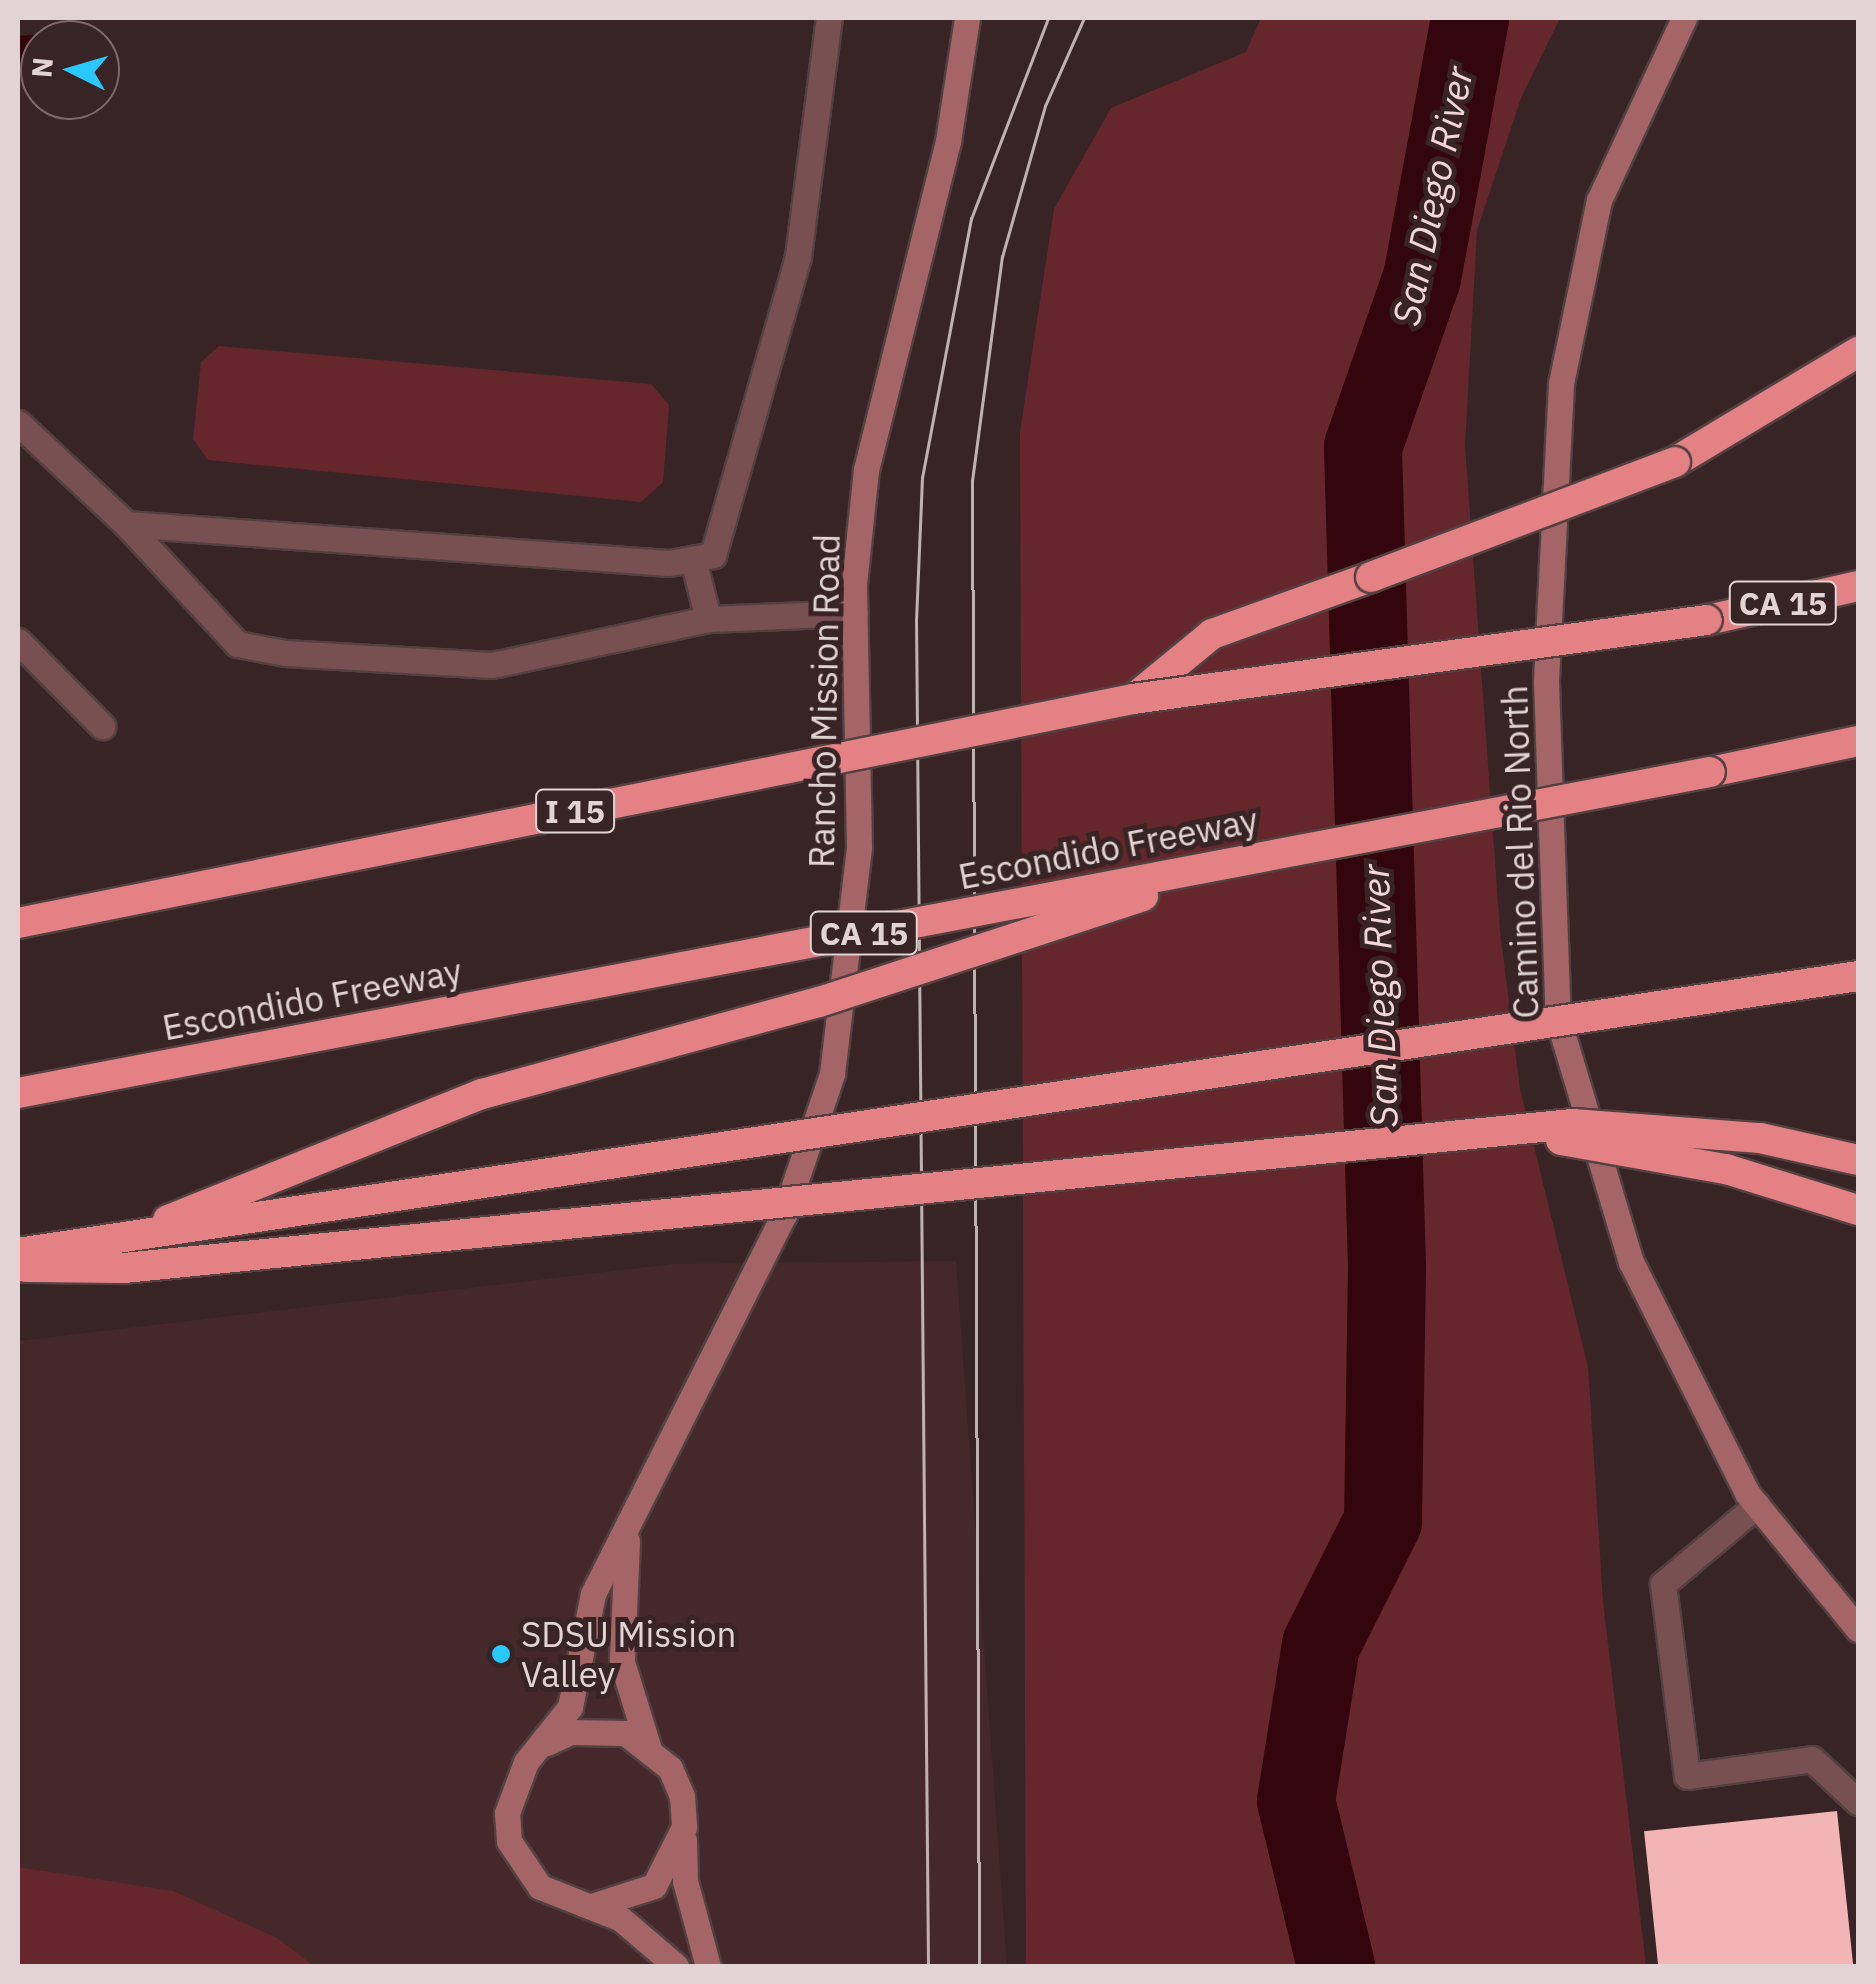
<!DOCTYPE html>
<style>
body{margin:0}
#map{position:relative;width:1876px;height:1984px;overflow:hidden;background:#382425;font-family:"IBM Plex Sans",sans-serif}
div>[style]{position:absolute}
.built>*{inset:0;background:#45292a}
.green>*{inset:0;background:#65272c}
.water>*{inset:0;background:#33050c}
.river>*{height:78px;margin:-39px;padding:0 39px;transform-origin:39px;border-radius:39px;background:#33050c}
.building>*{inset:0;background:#f2b4b4;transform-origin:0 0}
.roads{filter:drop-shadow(2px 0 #534041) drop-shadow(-2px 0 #534041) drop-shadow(0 2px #534041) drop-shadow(0 -2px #534041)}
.lane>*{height:25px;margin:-12.5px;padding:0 12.5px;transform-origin:12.5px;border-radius:12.5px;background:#795051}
.secondary>*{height:25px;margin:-12.5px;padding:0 12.5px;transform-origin:12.5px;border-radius:12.5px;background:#a56567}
.highway>*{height:30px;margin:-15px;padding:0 15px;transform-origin:15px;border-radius:15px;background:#e48185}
.tram>*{height:2.5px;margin:-1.25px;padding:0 1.25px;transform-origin:1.25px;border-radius:1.25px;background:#c0b1b1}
.bridges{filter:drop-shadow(2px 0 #534041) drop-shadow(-2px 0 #534041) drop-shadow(0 2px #534041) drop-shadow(0 -2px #534041)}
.highway-bridge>*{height:30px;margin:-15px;padding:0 15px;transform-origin:15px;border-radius:15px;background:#e48185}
.dots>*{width:28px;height:28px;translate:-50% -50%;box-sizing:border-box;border:5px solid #382425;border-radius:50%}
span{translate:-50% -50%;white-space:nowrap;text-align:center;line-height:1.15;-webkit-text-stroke:10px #382425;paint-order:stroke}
.shield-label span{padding:2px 8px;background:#382425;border:2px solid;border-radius:8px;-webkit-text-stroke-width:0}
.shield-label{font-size:32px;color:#e2d4d4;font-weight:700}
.street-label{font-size:35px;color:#e2d4d4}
.poi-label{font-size:35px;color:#e2d4d4}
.left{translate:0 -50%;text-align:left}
.water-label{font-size:38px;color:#f3d7d7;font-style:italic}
.frame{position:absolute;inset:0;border:20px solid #e2d4d4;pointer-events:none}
.north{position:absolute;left:20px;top:20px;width:100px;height:100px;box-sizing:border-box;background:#382425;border:2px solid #7c6a6b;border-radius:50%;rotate:275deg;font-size:28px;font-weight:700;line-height:40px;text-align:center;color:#e2d4d4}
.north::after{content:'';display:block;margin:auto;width:35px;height:45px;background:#29c8ff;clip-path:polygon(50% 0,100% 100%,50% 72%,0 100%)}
</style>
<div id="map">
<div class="built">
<div style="clip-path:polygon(956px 1261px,1007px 1966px,18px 1966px,18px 1341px,673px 1264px)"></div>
</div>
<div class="green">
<div style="clip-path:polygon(1261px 18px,1560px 18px,1521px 98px,1477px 230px,1465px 445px,1500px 931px,1520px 1089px,1588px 1367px,1603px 1601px,1646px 1966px,1026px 1966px,1020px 432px,1054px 209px,1111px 108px,1246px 52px)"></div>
<div style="clip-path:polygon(219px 346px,651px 384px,669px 405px,663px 482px,641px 502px,208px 460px,193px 439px,201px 362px)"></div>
<div style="clip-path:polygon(18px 1867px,173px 1891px,277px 1938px,314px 1966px,18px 1966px)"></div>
</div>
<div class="water">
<div style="clip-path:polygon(59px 33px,72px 40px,40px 40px,40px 80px,18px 72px,18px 36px)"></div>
</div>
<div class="river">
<div style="left:1336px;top:1966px;width:170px;rotate:-103.6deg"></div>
<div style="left:1296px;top:1801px;width:158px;rotate:-80.9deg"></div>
<div style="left:1321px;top:1645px;width:139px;rotate:-63.4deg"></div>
<div style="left:1383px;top:1521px;width:254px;rotate:-89.1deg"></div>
<div style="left:1387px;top:1267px;width:820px;rotate:-91.68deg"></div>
<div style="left:1363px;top:447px;width:179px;rotate:-70.8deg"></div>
<div style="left:1422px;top:278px;width:264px;rotate:-79.5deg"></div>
</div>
<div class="building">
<div style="left:1837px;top:1811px;width:156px;height:194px;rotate:84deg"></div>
</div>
<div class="roads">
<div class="lane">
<div style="left:18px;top:423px;width:148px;rotate:43.1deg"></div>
<div style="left:126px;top:524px;width:544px;rotate:4.11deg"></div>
<div style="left:669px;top:563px;width:45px;rotate:-10.3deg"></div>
<div style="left:713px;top:555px;width:311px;rotate:-74.1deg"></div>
<div style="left:798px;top:256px;width:240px;rotate:-82.6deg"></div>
<div style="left:126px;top:524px;width:163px;rotate:47.2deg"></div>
<div style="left:237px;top:644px;width:49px;rotate:10.6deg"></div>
<div style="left:285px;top:653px;width:207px;rotate:3.3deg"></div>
<div style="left:492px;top:665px;width:221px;rotate:-12deg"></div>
<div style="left:708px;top:619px;width:147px;rotate:-2.3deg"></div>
<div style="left:693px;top:559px;width:62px;rotate:76deg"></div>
<div style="left:18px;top:641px;width:120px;rotate:45.3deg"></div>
<div style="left:1757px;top:1505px;width:123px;rotate:140deg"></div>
<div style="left:1663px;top:1584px;width:193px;rotate:82.9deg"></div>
<div style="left:1687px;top:1776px;width:126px;rotate:-7.7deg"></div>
<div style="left:1812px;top:1759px;width:63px;rotate:43.1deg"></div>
</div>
<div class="secondary">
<div style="left:1684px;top:18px;width:201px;rotate:115deg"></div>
<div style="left:1599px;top:200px;width:188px;rotate:101.7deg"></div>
<div style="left:1561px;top:384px;width:298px;rotate:92.9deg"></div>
<div style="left:1546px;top:682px;width:337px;rotate:88deg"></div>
<div style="left:1558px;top:1019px;width:254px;rotate:73.3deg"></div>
<div style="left:1631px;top:1262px;width:258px;rotate:63.3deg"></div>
<div style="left:1747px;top:1493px;width:176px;rotate:50.8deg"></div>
<div style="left:627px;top:1541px;width:121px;rotate:92.4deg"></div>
<div style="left:622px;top:1662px;width:88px;rotate:72.8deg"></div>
<div style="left:547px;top:1743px;width:26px;rotate:-25deg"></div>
<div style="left:571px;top:1732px;width:54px;rotate:1.1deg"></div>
<div style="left:625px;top:1733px;width:57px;rotate:37.9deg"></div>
<div style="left:670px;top:1768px;width:30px;rotate:67deg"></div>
<div style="left:682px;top:1796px;width:31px;rotate:86deg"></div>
<div style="left:684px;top:1827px;width:66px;rotate:117deg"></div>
<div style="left:654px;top:1886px;width:65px;rotate:162.1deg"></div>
<div style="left:684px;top:1840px;width:41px;rotate:88.6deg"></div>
<div style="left:685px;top:1881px;width:88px;rotate:74.9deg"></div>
<div style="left:676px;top:1966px;width:72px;rotate:-139.5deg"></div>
<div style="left:621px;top:1919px;width:87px;rotate:-158.4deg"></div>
<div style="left:540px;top:1887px;width:55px;rotate:-124deg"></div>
<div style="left:509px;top:1841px;width:28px;rotate:-94deg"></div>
<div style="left:507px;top:1813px;width:54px;rotate:-69.6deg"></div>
<div style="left:526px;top:1762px;width:70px;rotate:-51.3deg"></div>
<div style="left:570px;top:1707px;width:115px;rotate:-78.5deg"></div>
<div style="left:593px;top:1594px;width:424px;rotate:-63.3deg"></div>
<div style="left:784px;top:1215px;width:149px;rotate:-71.2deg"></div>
<div style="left:832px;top:1074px;width:229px;rotate:-83.2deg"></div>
<div style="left:859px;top:847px;width:263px;rotate:-91.1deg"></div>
<div style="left:854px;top:584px;width:115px;rotate:-84deg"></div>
<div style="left:866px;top:470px;width:339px;rotate:-76deg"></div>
<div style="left:948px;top:141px;width:124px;rotate:-81.2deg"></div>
</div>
<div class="highway">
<div style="left:1675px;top:462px;width:214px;rotate:-31deg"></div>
<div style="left:1707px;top:620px;width:155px;rotate:-12.7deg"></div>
<div style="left:1133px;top:699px;width:102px;rotate:-39.4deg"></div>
<div style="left:1212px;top:634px;width:169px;rotate:-19.7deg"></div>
<div style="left:1710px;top:772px;width:151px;rotate:-11.8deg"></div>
</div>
</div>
<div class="tram">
<div style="left:928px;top:1966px;width:1345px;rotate:-90.51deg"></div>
<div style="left:916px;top:621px;width:143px;rotate:-87.6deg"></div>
<div style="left:922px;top:478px;width:264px;rotate:-79.3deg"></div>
<div style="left:971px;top:219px;width:215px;rotate:-69deg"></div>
<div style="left:979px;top:1966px;width:1485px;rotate:-90.27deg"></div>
<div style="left:972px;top:481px;width:226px;rotate:-82.4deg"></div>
<div style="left:1002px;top:257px;width:157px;rotate:-74.1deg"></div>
<div style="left:1045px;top:106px;width:96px;rotate:-66.1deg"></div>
</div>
<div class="bridges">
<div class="highway-bridge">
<div style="left:1371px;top:577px;width:325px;rotate:-20.7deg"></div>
<div style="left:18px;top:923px;width:1137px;rotate:-11.36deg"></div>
<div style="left:1133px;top:699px;width:579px;rotate:-7.84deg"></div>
<div style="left:18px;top:1093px;width:1722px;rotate:-10.74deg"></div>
<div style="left:1561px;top:1140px;width:168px;rotate:10deg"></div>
<div style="left:1726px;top:1169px;width:138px;rotate:17.3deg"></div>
<div style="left:168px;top:1220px;width:338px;rotate:-21.9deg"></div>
<div style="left:482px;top:1094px;width:349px;rotate:-15.3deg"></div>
<div style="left:819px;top:1002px;width:341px;rotate:-18.1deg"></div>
<div style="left:18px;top:1253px;width:1861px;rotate:-8.56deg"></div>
<div style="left:25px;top:1267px;width:99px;rotate:0.6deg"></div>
<div style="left:124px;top:1268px;width:1456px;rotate:-5.68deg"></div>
<div style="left:1573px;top:1124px;width:188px;rotate:4.3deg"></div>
<div style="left:1760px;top:1138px;width:100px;rotate:12.7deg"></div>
</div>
</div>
<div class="dots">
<div style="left:501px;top:1654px;background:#29c8ff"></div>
</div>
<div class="shield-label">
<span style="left:1783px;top:603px">CA 15</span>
<span style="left:575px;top:811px">I 15</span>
<span style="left:864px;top:933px">CA 15</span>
</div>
<div class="street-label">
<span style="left:824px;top:701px;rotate:-89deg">Rancho Mission Road</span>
<span style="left:1108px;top:848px;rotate:-11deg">Escondido Freeway</span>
<span style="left:1520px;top:852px;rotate:-92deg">Camino del Rio North</span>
<span style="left:312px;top:999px;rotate:-11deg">Escondido Freeway</span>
</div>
<div class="poi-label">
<span class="left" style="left:521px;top:1654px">SDSU Mission<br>Valley</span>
</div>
<div class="water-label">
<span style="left:1432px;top:196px;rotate:-78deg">San Diego River</span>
<span style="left:1379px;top:996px;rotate:-92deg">San Diego River</span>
</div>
<div class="frame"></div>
<div class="north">N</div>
</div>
